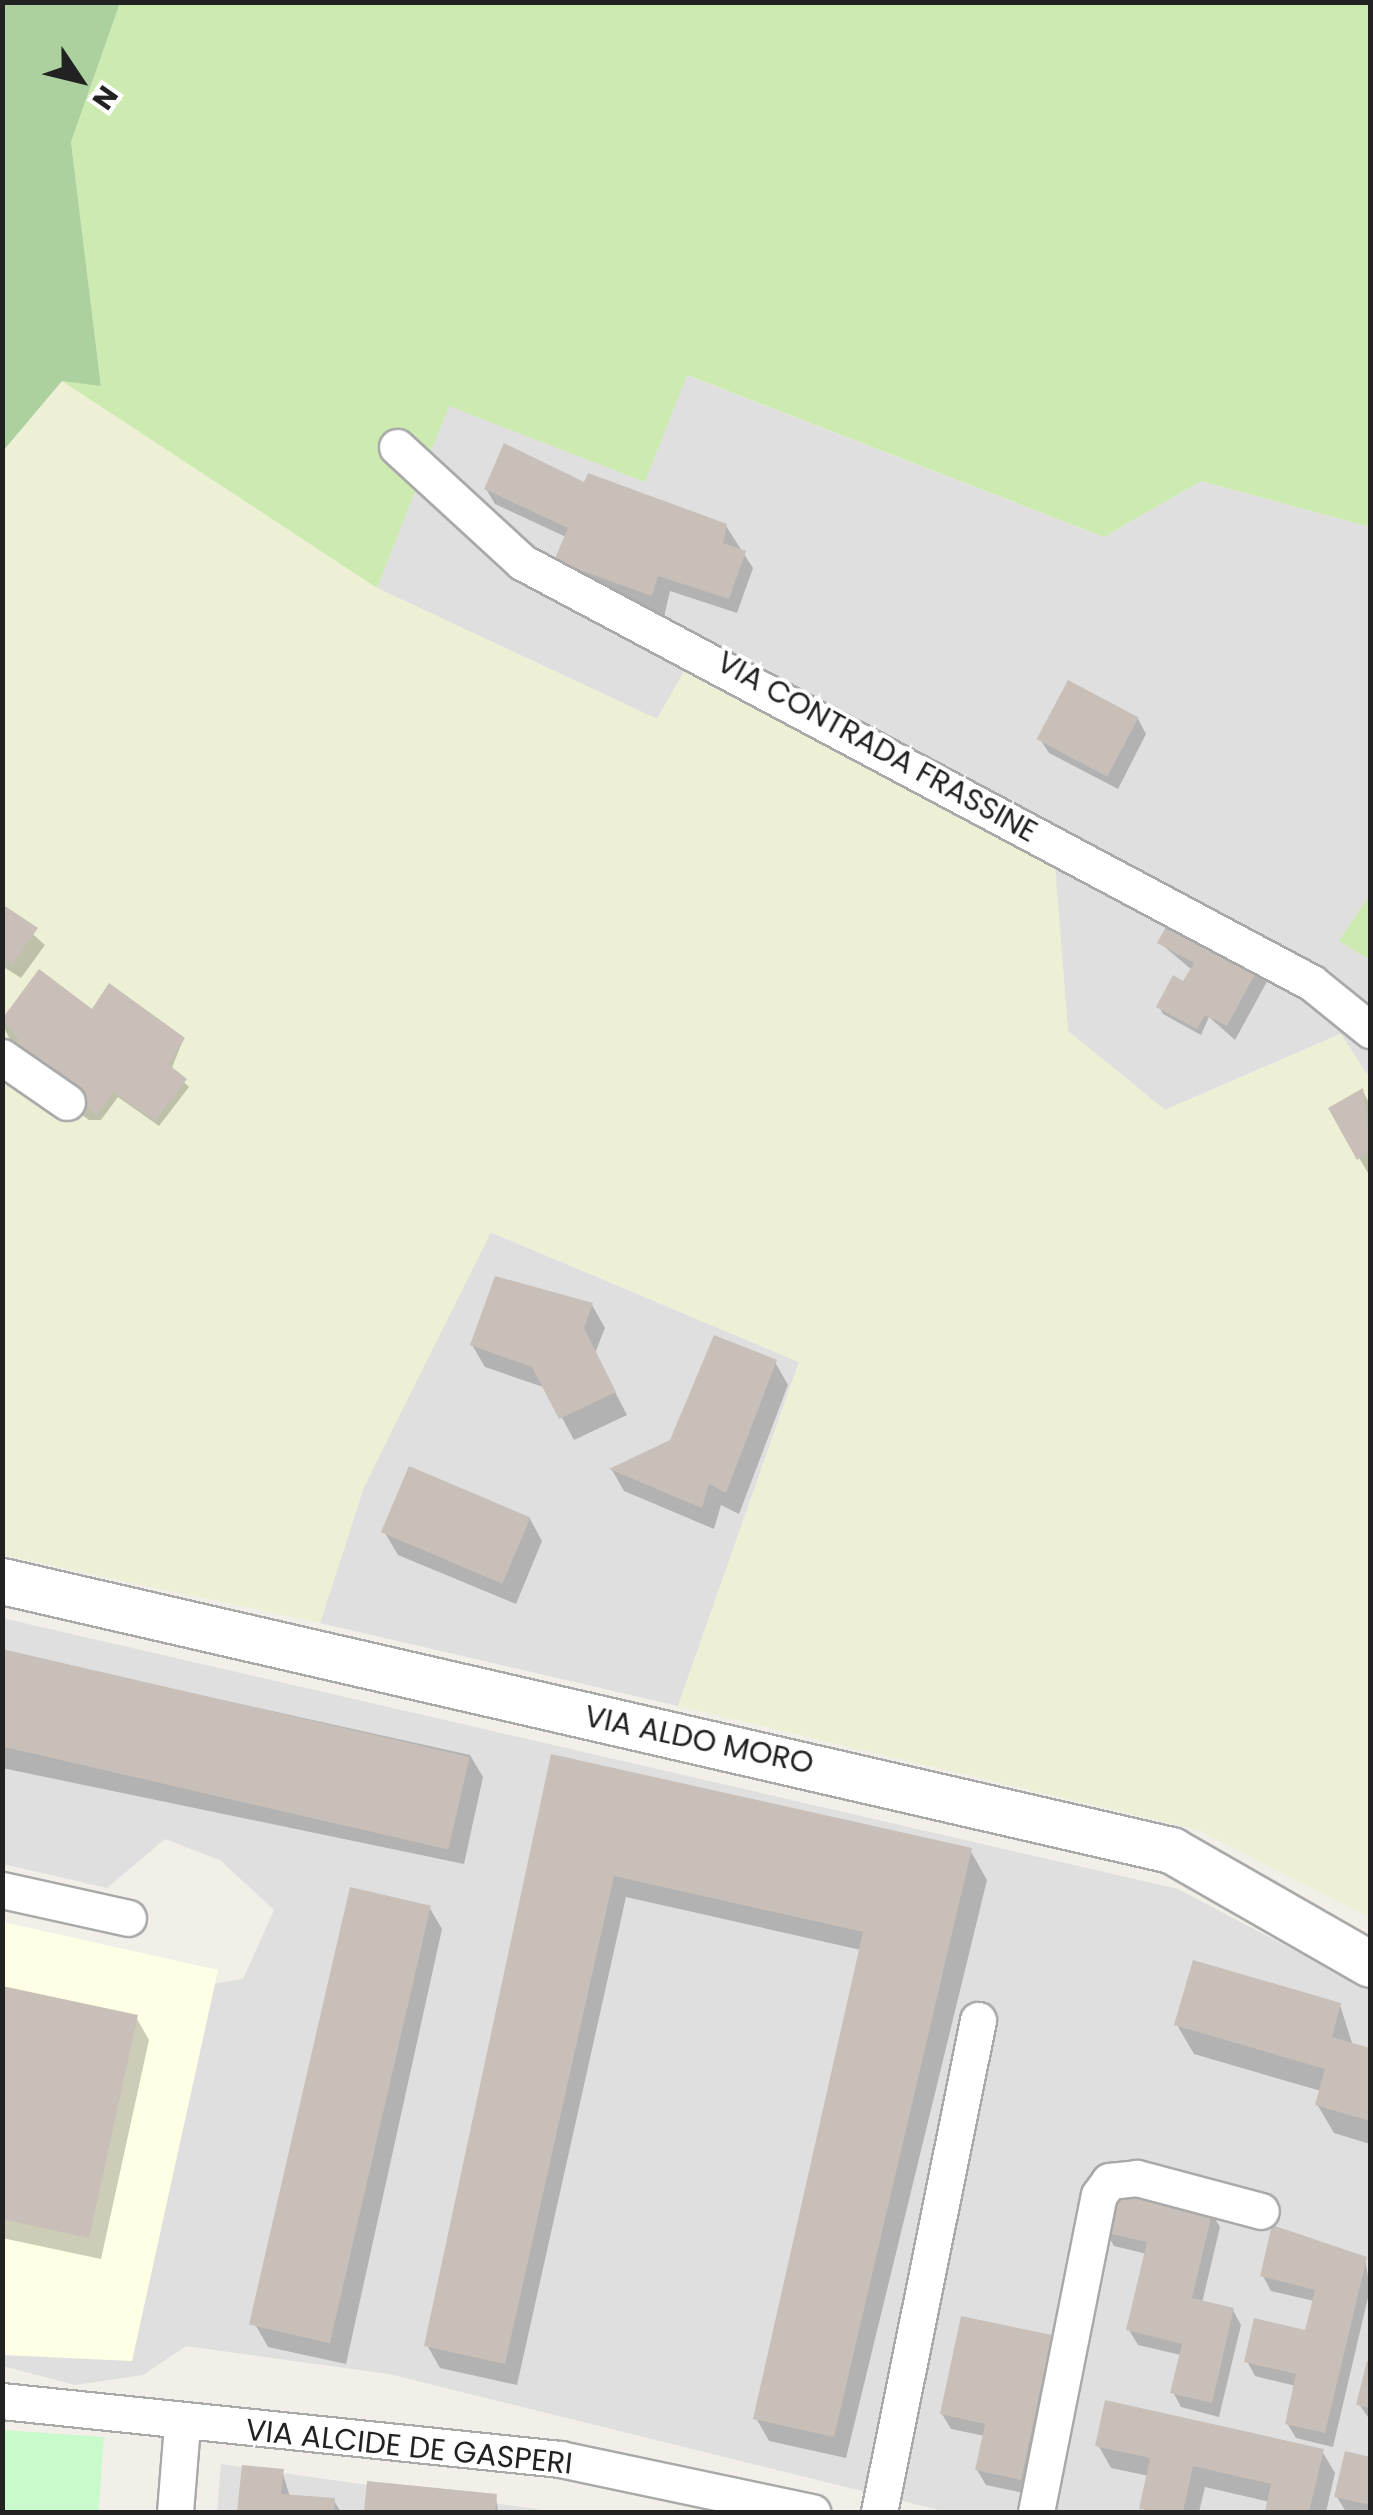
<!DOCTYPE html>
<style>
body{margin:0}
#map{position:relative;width:1373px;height:2515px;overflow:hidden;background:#f2efe9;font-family:Poppins,sans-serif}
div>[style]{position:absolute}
.residential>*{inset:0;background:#e0dfdf}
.education>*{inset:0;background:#ffffe5}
.farmland>*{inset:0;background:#eef0d5}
.grass>*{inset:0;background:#cdebb0}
.forest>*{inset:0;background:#add19e}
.park>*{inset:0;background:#c8facc;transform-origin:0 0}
.shadow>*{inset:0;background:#0003}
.building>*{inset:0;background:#c7bfb8;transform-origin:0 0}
.roads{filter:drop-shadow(2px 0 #a9a9a9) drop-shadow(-2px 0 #a9a9a9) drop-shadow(0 2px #a9a9a9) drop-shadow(0 -2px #a9a9a9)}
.minor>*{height:35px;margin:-17.5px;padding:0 17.5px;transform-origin:17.5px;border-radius:17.5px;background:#fff}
.tertiary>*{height:45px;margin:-22.5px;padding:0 22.5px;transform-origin:22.5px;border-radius:22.5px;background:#fff}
span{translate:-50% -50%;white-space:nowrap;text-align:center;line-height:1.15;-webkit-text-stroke:8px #fff;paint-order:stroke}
.street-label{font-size:30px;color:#222}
.frame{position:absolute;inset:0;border:5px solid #222;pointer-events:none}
.north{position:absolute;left:30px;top:30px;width:100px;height:100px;-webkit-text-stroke:8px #fff;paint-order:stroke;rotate:125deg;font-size:28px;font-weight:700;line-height:40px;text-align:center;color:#222}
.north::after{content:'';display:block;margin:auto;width:35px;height:45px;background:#222;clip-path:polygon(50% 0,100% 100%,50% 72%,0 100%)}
</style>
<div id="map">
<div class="residential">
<div style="clip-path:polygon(686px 375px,1104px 537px,1201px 481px,1370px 527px,1370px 894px,1340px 941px,1370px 960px,1370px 1079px,1340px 1034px,1165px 1110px,1068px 1031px,1054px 864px,699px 645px,657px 719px,377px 588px,449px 405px,645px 482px)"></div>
<div style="clip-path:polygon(490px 1232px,799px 1362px,678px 1706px,320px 1623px,364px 1487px)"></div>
<div style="clip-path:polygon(2px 1618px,1178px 1889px,1370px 1990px,1370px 2512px,947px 2512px,389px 2374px,186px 2346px,143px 2375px,75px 2385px,3px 2366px,3px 1926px,187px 1988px,243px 1979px,274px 1910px,220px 1860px,165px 1839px,107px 1888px,3px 1864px)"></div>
<div style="clip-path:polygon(221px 2464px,556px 2512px,217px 2512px)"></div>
</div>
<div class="education">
<div style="clip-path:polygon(3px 1922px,218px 1970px,132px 2361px,3px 2355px)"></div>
</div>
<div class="farmland">
<div style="clip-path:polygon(62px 381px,377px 588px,657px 719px,700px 644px,1055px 865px,1068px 1031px,1165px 1110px,1341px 1034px,1370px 1079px,1370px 1918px,1198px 1830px,678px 1706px,799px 1362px,491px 1232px,364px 1487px,320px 1623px,3px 1555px,3px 451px)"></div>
</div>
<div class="grass">
<div style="clip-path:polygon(120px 3px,1370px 3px,1370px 527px,1201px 481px,1104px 537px,687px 375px,645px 482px,449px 406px,377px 588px,62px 381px,101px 385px,71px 142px)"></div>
<div style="clip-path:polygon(1370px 894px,1370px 960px,1339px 941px)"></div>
</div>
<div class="forest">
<div style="clip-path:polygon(3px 2px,120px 3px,71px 142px,101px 386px,62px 381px,3px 451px)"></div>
</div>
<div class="park">
<div style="left:3px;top:2430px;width:101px;height:82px;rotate:4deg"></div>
</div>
<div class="shadow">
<div style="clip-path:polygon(583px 484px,726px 526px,753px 568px,737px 613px,670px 591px,664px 617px,570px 583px,557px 561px,566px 537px,495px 504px,486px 489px)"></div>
<div style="clip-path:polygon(1138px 719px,1146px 734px,1118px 789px,1049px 753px,1040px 739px)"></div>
<div style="clip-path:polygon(2px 907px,45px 945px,21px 978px,2px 966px)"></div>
<div style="clip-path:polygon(1160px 943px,1260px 963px,1269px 978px,1235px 1040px,1209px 1017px,1201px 1035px,1163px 1014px,1159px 1007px,1191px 989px,1192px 970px)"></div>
<div style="clip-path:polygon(39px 973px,92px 1012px,183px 1040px,171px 1070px,189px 1087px,159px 1126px,118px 1097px,101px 1120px,89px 1120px,26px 1074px,2px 1023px)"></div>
<div style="clip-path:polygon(1363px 1091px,1370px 1105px,1368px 1173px,1331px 1109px)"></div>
<div style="clip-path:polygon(592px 1305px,605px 1328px,595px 1353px,627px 1415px,574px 1440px,546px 1388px,485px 1367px,472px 1345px)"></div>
<div style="clip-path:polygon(775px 1362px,788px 1385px,739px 1514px,721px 1505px,714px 1529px,624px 1491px,612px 1470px,672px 1442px)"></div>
<div style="clip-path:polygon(530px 1519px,542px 1541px,516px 1604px,398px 1555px,385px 1533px)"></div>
<div style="clip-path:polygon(2px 1651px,470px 1755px,483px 1777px,464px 1864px,2px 1768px)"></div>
<div style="clip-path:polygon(553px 1757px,970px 1850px,987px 1880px,846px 2458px,769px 2441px,756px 2418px,861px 1950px,626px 1897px,517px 2385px,440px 2368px,427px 2345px)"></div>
<div style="clip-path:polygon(429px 1907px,442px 1929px,346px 2364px,268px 2347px,255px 2324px)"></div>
<div style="clip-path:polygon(2px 1988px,136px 2017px,149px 2040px,101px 2259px,2px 2238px)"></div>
<div style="clip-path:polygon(1340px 2005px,1353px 2046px,1370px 2051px,1370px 2144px,1334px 2133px,1317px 2104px,1321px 2091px,1194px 2054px,1177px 2025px)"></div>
<div style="clip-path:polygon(1211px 2212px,1220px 2227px,1202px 2303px,1233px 2310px,1241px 2325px,1219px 2417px,1181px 2407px,1173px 2392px,1181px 2355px,1138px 2345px,1129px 2330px,1147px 2254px,1114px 2246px,1105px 2231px)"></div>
<div style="clip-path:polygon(1365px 2259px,1370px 2289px,1333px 2447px,1296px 2438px,1287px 2423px,1296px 2386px,1255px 2376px,1247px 2361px,1307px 2333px,1314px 2301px,1271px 2291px,1263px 2276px)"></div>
<div style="clip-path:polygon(1051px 2337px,1059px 2352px,1029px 2494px,986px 2485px,977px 2470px,985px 2436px,951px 2429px,942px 2414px)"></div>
<div style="clip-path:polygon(1368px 2364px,1370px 2364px,1370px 2420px,1359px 2404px)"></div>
<div style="clip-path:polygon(1098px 2445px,1322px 2451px,1335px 2473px,1326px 2512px,1267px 2512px,1270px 2502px,1205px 2487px,1199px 2512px,1144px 2512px,1149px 2476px,1111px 2468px)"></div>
<div style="clip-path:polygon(1347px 2454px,1370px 2459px,1370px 2512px,1346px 2512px,1337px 2497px)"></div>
<div style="clip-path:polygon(244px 2468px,282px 2471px,290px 2497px,334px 2501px,341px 2512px,240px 2512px)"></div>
<div style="clip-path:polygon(370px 2483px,496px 2496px,498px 2512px,367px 2512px)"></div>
</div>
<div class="building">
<div style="clip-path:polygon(504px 443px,584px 482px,588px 473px,727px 524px,723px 543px,746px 551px,729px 599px,658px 576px,652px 596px,554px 561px,568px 528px,484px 489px)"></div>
<div style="left:1068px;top:680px;width:80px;height:67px;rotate:28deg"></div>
<div style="clip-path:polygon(2px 904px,38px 928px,12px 965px,2px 959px)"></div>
<div style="clip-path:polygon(1173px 914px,1262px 961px,1227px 1026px,1205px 1015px,1197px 1029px,1156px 1007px,1173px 975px,1183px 981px,1194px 963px,1157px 943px)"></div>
<div style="clip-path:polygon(39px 969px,92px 1009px,109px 983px,185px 1038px,168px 1064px,187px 1079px,155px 1121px,113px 1092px,97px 1115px,11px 1051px,19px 1040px,2px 1019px)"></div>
<div style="clip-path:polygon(1363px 1088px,1370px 1152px,1357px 1160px,1328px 1108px)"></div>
<div style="clip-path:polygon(495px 1276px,593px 1303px,584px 1328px,616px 1392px,559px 1419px,532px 1367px,470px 1345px)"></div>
<div style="clip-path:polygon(714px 1335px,777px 1360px,726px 1493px,709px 1484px,702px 1508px,609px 1469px,670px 1440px)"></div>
<div style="left:409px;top:1466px;width:132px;height:72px;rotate:23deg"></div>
<div style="left:2px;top:1649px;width:480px;height:95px;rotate:13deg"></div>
<div style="clip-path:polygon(551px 1754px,972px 1848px,834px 2437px,753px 2419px,863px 1932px,614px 1876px,505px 2364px,424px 2346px)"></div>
<div style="left:350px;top:1887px;width:83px;height:449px;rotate:13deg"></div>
<div style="clip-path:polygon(1193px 1960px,1341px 2003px,1332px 2037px,1370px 2048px,1370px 2121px,1315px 2105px,1325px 2069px,1174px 2025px)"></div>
<div style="clip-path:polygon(2px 1986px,138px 2015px,89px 2238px,2px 2219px)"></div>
<div style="clip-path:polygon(1114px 2187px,1213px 2210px,1192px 2298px,1234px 2308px,1212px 2403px,1170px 2393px,1182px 2344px,1126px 2330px,1147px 2242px,1103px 2232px)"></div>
<div style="clip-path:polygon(1272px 2225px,1367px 2257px,1325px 2433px,1285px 2424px,1296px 2374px,1244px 2362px,1254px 2318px,1305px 2330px,1315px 2290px,1260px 2276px)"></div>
<div style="clip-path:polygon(961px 2316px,1052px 2335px,1021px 2480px,975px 2470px,985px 2424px,940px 2414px)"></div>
<div style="clip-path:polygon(1367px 2361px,1370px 2362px,1370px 2408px,1356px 2405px)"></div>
<div style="clip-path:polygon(1105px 2400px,1324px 2449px,1309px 2512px,1265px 2512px,1271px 2484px,1193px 2466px,1183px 2512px,1139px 2509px,1150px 2458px,1095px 2446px)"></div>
<div style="clip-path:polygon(1345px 2451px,1370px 2457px,1370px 2505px,1334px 2497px)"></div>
<div style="clip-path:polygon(242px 2465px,284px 2469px,281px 2494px,335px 2498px,334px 2512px,237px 2512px)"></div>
<div style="clip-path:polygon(367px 2481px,497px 2494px,495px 2512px,364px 2512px)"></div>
</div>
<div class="roads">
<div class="minor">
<div style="left:397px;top:447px;width:170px;rotate:42.6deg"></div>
<div style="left:522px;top:562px;width:895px;rotate:28.05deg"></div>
<div style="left:1312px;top:983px;width:75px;rotate:39deg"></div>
<div style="left:2px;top:1057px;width:79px;rotate:34.7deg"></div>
<div style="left:2px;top:1890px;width:129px;rotate:12.5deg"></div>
<div style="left:2px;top:2401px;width:561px;rotate:5.93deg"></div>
<div style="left:560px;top:2459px;width:258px;rotate:11.9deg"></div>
<div style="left:175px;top:2512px;width:87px;rotate:-85.4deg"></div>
<div style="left:879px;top:2512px;width:502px;rotate:-78.62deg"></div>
<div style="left:1036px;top:2512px;width:323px;rotate:-78.8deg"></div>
<div style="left:1099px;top:2195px;width:17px;rotate:-54deg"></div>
<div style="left:1109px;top:2181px;width:28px;rotate:-6deg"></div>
<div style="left:1137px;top:2178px;width:128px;rotate:14.9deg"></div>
</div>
<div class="tertiary">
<div style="left:2px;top:1581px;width:1200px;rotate:12.96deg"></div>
<div style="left:1171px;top:1850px;width:229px;rotate:29.8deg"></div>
</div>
</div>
<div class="street-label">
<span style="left:877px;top:747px;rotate:29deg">VIA CONTRADA FRASSINE</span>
<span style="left:699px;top:1740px;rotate:12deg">VIA ALDO MORO</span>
<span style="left:409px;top:2447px;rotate:6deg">VIA ALCIDE DE GASPERI</span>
</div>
<div class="frame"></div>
<div class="north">N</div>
</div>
